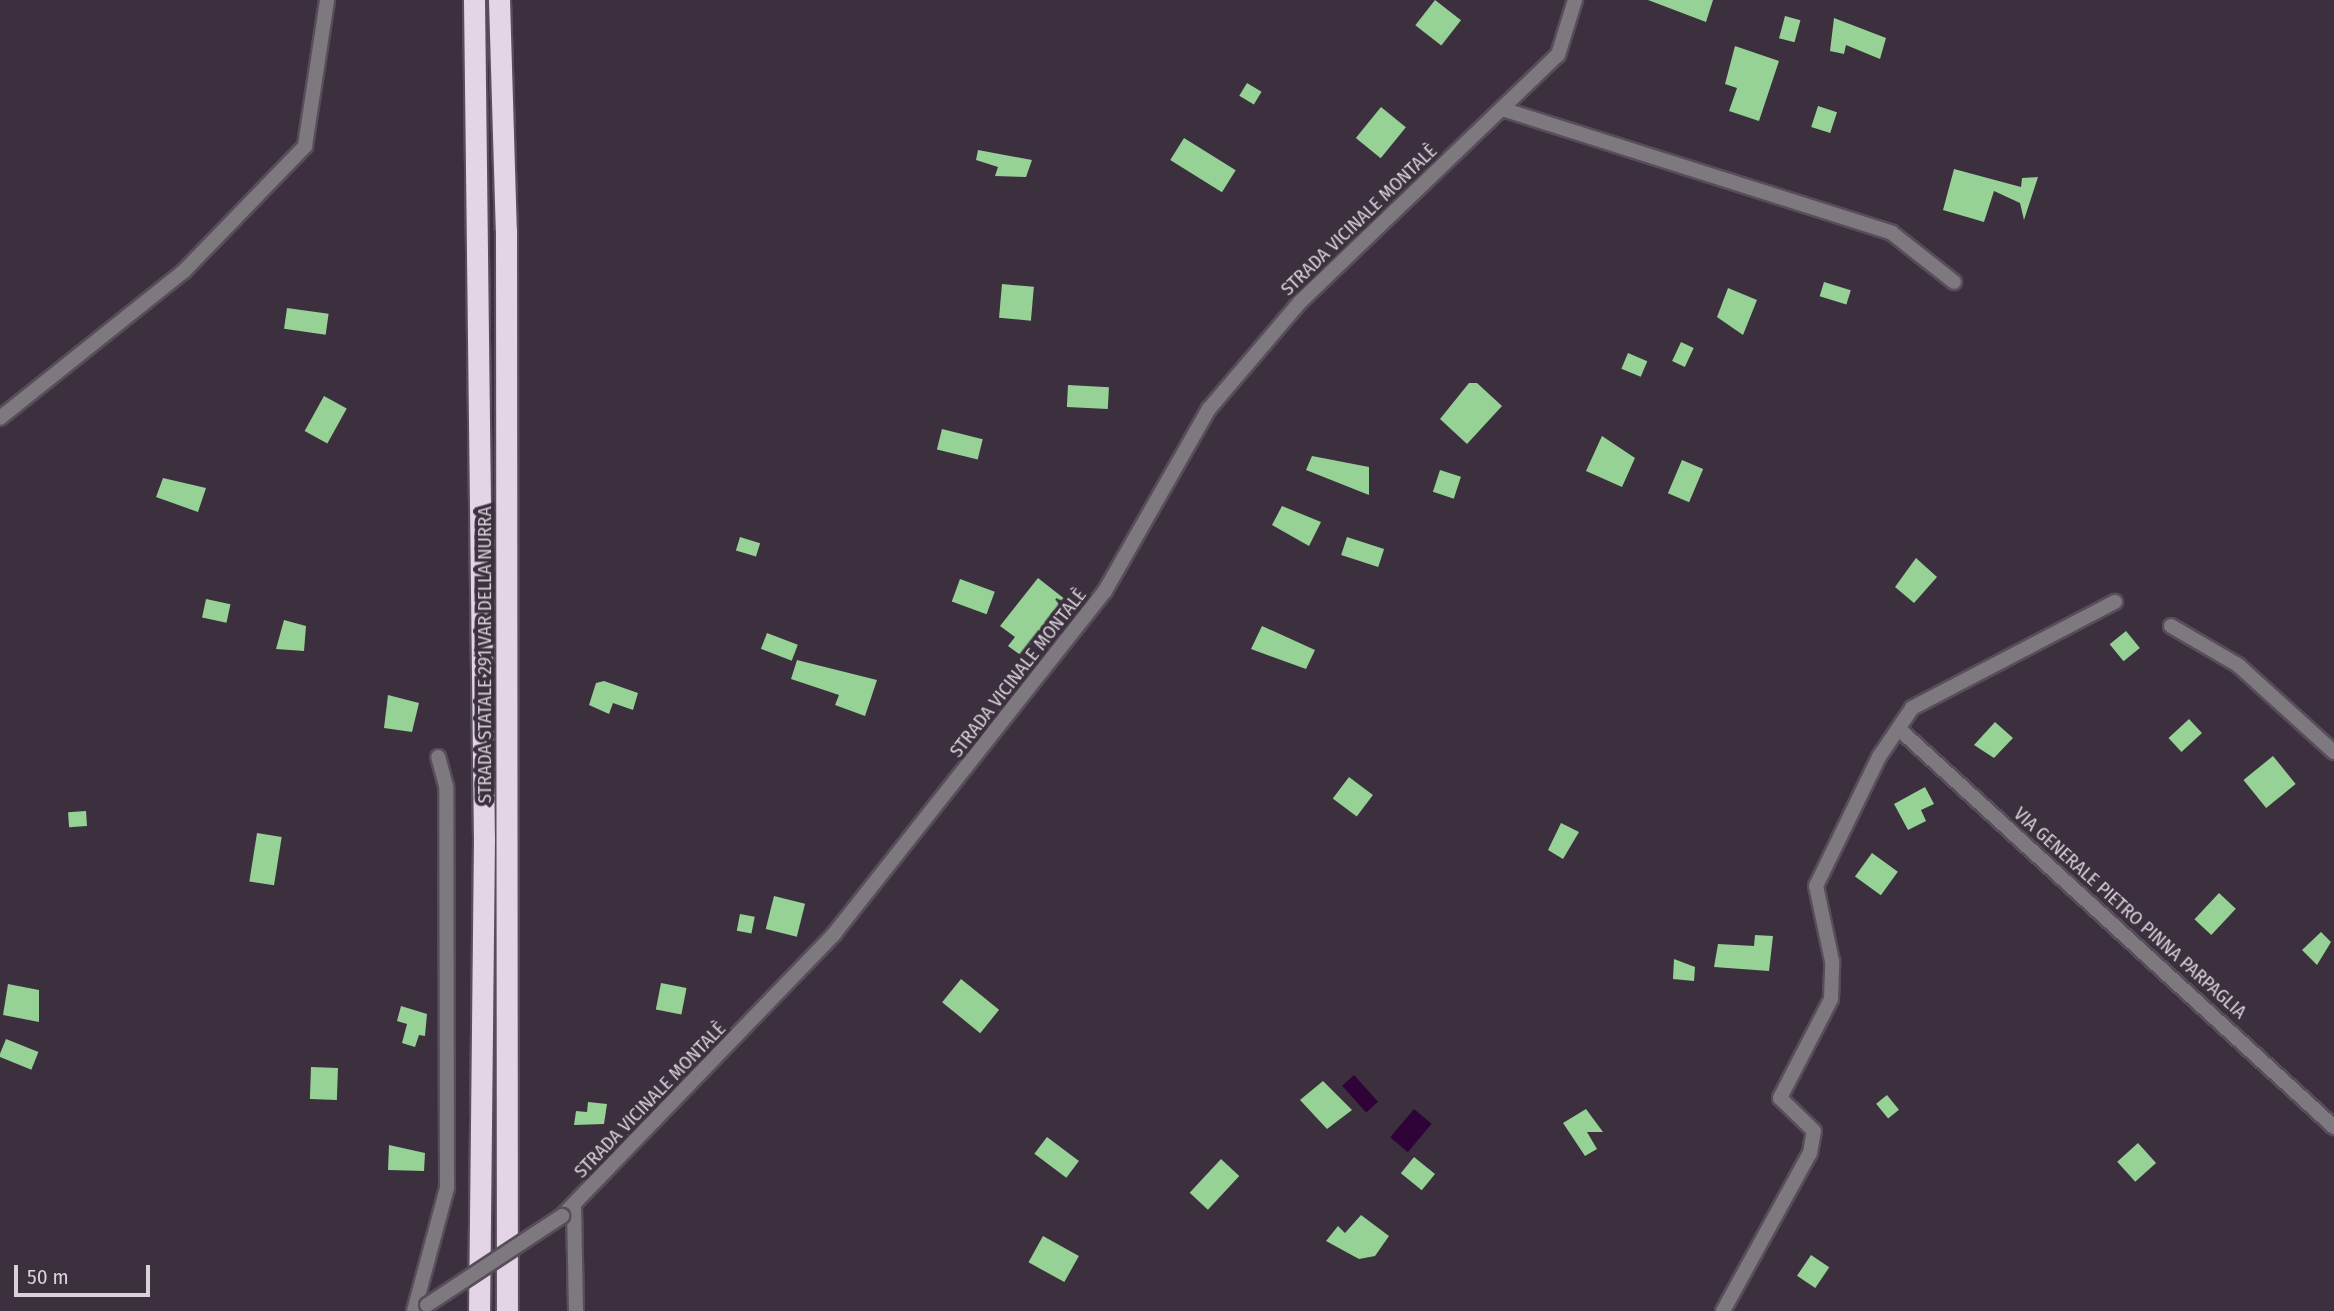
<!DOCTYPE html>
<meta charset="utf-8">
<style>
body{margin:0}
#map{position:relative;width:2334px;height:1311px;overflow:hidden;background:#3c303e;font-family:"Fira Sans Condensed",sans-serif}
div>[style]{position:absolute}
.water>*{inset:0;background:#2f0238;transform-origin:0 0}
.building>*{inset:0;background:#96d195;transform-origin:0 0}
.roads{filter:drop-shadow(2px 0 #584d5a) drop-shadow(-2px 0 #584d5a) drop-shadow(0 2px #584d5a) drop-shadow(0 -2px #584d5a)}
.street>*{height:14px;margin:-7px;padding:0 7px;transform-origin:7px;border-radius:7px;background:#7e787f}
.highway>*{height:21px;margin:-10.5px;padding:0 10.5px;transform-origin:10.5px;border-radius:10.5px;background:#e3d5e6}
.bridges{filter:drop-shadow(2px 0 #584d5a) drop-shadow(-2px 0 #584d5a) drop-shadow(0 2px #584d5a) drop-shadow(0 -2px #584d5a)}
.street-bridge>*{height:14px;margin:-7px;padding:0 7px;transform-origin:7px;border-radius:7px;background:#7e787f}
span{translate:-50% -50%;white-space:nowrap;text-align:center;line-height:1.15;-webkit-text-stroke:7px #3c303e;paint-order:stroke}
.street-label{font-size:19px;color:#d8d1da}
.scale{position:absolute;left:14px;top:1265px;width:136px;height:32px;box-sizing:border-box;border:4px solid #d8d1da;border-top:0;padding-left:9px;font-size:21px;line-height:24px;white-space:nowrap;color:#d8d1da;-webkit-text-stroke:5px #3c303e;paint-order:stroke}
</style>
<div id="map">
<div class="water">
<div style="left:1354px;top:1075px;width:36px;height:16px;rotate:48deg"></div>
<div style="left:1414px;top:1109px;width:23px;height:37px;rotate:40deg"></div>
</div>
<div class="building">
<div style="left:1435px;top:0;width:33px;height:32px;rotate:38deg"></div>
<div style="clip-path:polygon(1648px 0,1713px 0,1706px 22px)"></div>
<div style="left:1785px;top:16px;width:16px;height:23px;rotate:15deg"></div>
<div style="clip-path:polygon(1834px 18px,1886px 38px,1880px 59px,1846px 45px,1844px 54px,1830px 51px)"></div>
<div style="clip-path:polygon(1735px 46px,1779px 61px,1759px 121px,1729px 111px,1737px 88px,1725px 84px)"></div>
<div style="left:1247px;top:83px;width:17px;height:15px;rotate:31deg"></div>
<div style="left:1818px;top:106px;width:20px;height:22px;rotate:18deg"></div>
<div style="left:1381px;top:107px;width:32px;height:40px;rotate:39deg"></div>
<div style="left:1184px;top:138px;width:61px;height:26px;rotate:32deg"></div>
<div style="clip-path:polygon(978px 150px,1032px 160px,1026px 177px,995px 176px,998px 167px,976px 160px)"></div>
<div style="clip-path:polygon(1954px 169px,2021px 187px,2022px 178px,2038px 177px,2024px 220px,2020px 203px,1994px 191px,1984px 222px,1943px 210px)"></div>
<div style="left:1824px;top:282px;width:28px;height:15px;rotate:17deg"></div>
<div style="left:1002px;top:284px;width:32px;height:34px;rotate:5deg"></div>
<div style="clip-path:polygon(1728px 288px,1757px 300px,1743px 335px,1717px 317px)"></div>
<div style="left:287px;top:308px;width:42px;height:21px;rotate:8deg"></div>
<div style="left:1681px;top:342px;width:14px;height:21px;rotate:25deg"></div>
<div style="left:1628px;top:353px;width:21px;height:17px;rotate:23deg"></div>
<div style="clip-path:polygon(1469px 383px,1477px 383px,1502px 406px,1467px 444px,1440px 419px)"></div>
<div style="left:1068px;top:385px;width:41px;height:22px;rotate:3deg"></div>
<div style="left:324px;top:396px;width:26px;height:40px;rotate:29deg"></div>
<div style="left:942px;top:429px;width:42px;height:21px;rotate:14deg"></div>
<div style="clip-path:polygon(1602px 436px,1635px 458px,1622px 487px,1586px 471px)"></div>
<div style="clip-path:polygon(1312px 456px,1369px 467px,1369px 495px,1306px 470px)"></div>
<div style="left:1682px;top:460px;width:23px;height:36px;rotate:23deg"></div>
<div style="left:1440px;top:470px;width:22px;height:23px;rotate:18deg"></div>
<div style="clip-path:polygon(163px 478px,206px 488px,198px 512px,156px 497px)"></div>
<div style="clip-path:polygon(1282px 506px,1321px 522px,1309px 546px,1272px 525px)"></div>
<div style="left:740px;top:537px;width:21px;height:14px;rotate:17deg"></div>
<div style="left:1347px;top:537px;width:39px;height:19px;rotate:18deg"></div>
<div style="clip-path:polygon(1916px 558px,1937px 577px,1914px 603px,1895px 587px)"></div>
<div style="clip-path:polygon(1038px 578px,1066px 600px,1022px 656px,1008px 646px,1015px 637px,1000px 626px)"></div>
<div style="left:960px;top:579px;width:37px;height:24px;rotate:20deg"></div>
<div style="left:206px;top:599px;width:25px;height:19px;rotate:12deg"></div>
<div style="clip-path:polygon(284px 620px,306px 626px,304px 651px,276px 649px)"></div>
<div style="clip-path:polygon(1262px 626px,1315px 650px,1306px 669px,1251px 649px)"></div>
<div style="left:2126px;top:631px;width:22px;height:21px;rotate:51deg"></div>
<div style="left:767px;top:633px;width:33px;height:17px;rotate:21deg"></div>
<div style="clip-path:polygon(797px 660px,877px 680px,865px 716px,835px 705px,839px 695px,791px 679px)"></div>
<div style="clip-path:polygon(604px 681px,638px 693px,633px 710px,613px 703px,609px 714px,589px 705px,596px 683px)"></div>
<div style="clip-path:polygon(388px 695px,419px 703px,412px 732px,384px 728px)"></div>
<div style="left:2189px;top:719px;width:19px;height:28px;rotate:47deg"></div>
<div style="clip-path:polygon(1995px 722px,2013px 738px,1994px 758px,1974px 745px)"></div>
<div style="left:2273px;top:756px;width:36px;height:38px;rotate:51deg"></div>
<div style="left:1349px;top:777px;width:30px;height:27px;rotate:37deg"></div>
<div style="clip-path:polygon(1925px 787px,1934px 804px,1921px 810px,1926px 821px,1908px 830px,1894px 804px)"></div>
<div style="left:86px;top:811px;width:15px;height:18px;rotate:86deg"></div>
<div style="clip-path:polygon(1561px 823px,1579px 832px,1563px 859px,1548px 850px)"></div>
<div style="left:257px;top:833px;width:25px;height:49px;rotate:9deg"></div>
<div style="left:1872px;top:853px;width:32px;height:29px;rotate:36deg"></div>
<div style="left:2219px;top:893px;width:23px;height:36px;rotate:43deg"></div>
<div style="left:774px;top:896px;width:32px;height:34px;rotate:14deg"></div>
<div style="left:740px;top:914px;width:15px;height:17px;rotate:11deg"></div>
<div style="clip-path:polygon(2321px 932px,2331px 942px,2317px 965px,2302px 950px)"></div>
<div style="clip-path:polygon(1755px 935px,1773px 936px,1769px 971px,1714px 967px,1718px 944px,1754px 946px)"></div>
<div style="clip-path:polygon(1674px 959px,1695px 967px,1694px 981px,1673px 979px)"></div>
<div style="left:961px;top:979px;width:49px;height:30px;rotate:39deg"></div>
<div style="left:661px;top:983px;width:26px;height:27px;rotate:11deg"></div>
<div style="clip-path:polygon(8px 984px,39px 990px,39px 1022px,3px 1015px)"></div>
<div style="clip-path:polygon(401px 1006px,427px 1014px,425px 1036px,419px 1035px,415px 1047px,402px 1043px,407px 1024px,397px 1021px)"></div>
<div style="left:6px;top:1039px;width:35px;height:19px;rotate:22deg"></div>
<div style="left:311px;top:1067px;width:27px;height:32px;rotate:2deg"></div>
<div style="clip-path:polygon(1323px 1081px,1352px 1110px,1327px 1129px,1300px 1100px)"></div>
<div style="left:1887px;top:1095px;width:19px;height:14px;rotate:51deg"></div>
<div style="clip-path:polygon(588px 1102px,607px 1104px,604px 1124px,574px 1125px,576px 1111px,587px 1112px)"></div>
<div style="clip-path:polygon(1586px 1109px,1603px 1132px,1587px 1132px,1597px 1149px,1585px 1156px,1563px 1123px)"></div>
<div style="left:1047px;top:1137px;width:40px;height:21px;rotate:37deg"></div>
<div style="left:2138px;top:1143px;width:27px;height:28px;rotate:48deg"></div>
<div style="clip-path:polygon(389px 1145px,425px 1153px,424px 1171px,388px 1170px)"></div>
<div style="left:1414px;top:1157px;width:27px;height:21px;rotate:39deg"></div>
<div style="left:1221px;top:1159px;width:25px;height:46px;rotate:43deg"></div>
<div style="clip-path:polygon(1361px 1215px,1389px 1236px,1375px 1256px,1359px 1259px,1326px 1241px,1338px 1226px,1345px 1233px)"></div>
<div style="left:1043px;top:1236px;width:41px;height:30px;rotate:29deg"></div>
<div style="left:1811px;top:1255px;width:22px;height:25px;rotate:34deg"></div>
</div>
<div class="roads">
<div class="street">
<div style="left:1502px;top:109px;width:409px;rotate:17.6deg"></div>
<div style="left:1892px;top:233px;width:79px;rotate:38.3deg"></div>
<div style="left:0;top:418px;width:236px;rotate:-38.6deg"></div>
<div style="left:184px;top:271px;width:174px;rotate:-45.9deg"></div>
<div style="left:305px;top:146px;width:148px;rotate:-81.4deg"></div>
<div style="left:2171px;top:626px;width:78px;rotate:30.2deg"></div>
<div style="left:2238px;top:665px;width:130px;rotate:42.2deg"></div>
<div style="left:1899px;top:729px;width:590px;rotate:42.46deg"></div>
<div style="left:574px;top:1206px;width:105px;rotate:88.9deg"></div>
<div style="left:562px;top:1216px;width:392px;rotate:-46deg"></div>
<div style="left:834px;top:934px;width:437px;rotate:-51.7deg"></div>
<div style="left:1105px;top:591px;width:210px;rotate:-60.3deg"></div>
<div style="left:1209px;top:409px;width:140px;rotate:-49.6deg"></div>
<div style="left:1300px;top:302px;width:357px;rotate:-43.8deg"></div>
<div style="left:1558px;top:55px;width:58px;rotate:-72.8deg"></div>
<div style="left:414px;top:1311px;width:127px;rotate:-75deg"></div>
<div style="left:447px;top:1188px;width:402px;rotate:-90.1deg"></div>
<div style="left:446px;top:786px;width:30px;rotate:-105deg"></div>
<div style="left:1723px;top:1311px;width:180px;rotate:-61.2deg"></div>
<div style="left:1810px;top:1153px;width:22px;rotate:-80deg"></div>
<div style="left:1814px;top:1131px;width:47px;rotate:-135.9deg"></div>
<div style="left:1780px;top:1098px;width:111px;rotate:-62.7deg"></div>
<div style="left:1831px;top:999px;width:38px;rotate:-88deg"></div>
<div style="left:1832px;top:961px;width:77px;rotate:-102deg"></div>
<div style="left:1816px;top:886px;width:144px;rotate:-64deg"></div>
<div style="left:1879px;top:757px;width:59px;rotate:-56deg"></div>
<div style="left:1912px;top:708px;width:229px;rotate:-27.6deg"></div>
</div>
<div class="highway">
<div style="left:474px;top:0;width:838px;rotate:89.32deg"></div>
<div style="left:484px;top:838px;width:473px;rotate:90.6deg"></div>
<div style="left:499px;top:0;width:230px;rotate:88.3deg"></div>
<div style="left:506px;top:230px;width:1081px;rotate:89.95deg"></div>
</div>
</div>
<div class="bridges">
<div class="street-bridge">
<div style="left:427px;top:1305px;width:162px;rotate:-33.4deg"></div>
</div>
</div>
<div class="street-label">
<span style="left:1359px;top:220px;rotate:-44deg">STRADA VICINALE MONTALÈ</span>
<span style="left:485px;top:655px;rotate:-90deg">STRADA STATALE 291 VAR DELLA NURRA</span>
<span style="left:1018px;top:673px;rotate:-52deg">STRADA VICINALE MONTALÈ</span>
<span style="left:2130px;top:913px;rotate:42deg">VIA GENERALE PIETRO PINNA PARPAGLIA</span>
<span style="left:650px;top:1100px;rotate:-46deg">STRADA VICINALE MONTALÈ</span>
</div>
<div class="scale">50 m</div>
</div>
